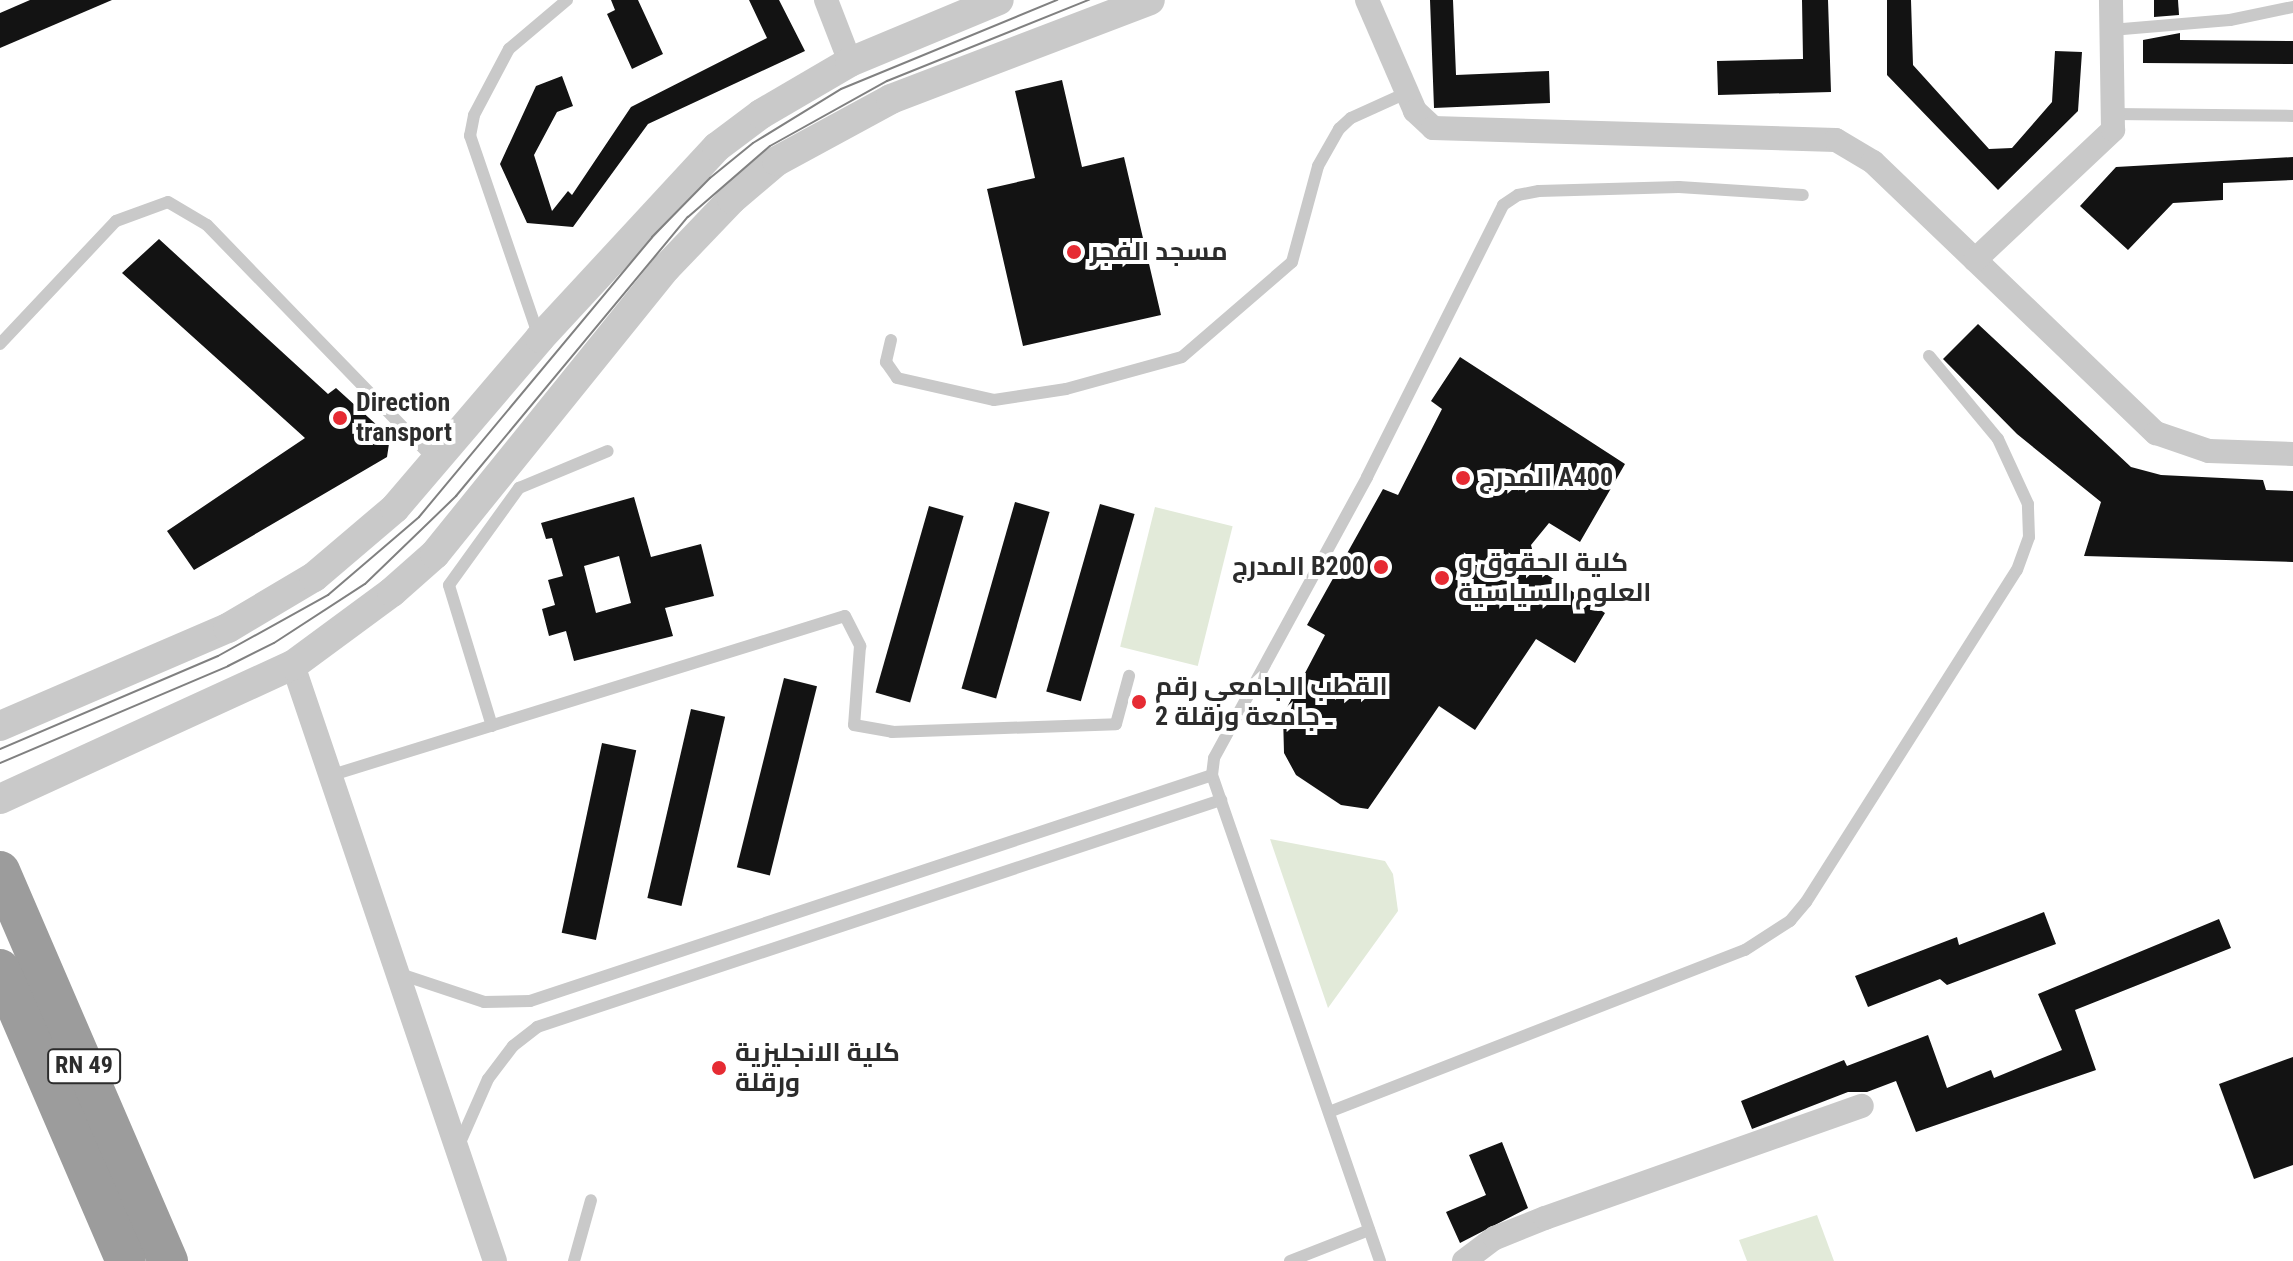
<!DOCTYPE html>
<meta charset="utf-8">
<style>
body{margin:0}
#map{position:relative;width:2293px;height:1261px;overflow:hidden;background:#fff;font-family:"Roboto Condensed",Cairo,sans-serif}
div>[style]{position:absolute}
.green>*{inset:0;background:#e2ead9;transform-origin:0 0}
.building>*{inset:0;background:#131313;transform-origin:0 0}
.service>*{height:12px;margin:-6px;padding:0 6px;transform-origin:6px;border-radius:6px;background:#c9c9c9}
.minor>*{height:24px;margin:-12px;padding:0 12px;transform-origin:12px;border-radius:12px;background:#c9c9c9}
.tertiary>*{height:30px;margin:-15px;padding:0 15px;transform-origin:15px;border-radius:15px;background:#c9c9c9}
.trunk>*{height:40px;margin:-20px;padding:0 20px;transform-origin:20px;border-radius:20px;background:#9c9c9c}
.tram>*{height:2px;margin:-1px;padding:0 1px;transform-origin:1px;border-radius:1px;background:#818181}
.dots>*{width:22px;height:22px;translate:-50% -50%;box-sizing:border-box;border:4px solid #fff;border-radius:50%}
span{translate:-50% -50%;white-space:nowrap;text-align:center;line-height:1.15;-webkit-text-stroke:8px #fff;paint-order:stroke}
.shield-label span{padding:2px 6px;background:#fff;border:2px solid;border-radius:6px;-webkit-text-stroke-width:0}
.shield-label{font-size:24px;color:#2c2c2c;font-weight:700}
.poi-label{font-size:26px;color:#2c2c2c;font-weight:700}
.left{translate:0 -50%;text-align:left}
.right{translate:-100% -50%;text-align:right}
</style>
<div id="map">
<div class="green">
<div style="left:1155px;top:507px;width:80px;height:144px;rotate:14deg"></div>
<div style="clip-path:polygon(1270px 839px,1385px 861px,1393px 874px,1398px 911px,1328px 1008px)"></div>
<div style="clip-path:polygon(1817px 1215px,1834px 1261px,1747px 1261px,1739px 1240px)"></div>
</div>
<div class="building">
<div style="clip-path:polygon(30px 0,112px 0,0 48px,0 13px)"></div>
<div style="clip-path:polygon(611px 0,638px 0,663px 54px,632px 69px,607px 14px,615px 10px)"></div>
<div style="clip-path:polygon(749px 0,779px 0,805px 51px,648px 124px,573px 227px,527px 223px,500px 164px,536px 86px,562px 76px,573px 106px,557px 112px,534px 155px,552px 211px,568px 191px,572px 195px,631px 107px,767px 38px)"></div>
<div style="clip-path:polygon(1430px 0,1453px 0,1456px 75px,1549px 71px,1550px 103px,1434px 108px)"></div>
<div style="clip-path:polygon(1802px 0,1828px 0,1831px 92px,1718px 95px,1717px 61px,1803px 59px)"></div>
<div style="clip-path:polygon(1887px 0,1911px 0,1913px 65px,1989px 149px,2012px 148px,2052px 102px,2055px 51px,2082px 52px,2078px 111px,1998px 190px,1887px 75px)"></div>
<div style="clip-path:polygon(2154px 0,2178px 0,2179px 15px,2154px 17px)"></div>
<div style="clip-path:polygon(2180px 33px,2180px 40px,2293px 41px,2293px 64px,2143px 63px,2143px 40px)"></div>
<div style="clip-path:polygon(1062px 80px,1082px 167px,1124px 157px,1161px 315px,1023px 346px,987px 189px,1035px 178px,1015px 91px)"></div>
<div style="clip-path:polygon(2293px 157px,2293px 180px,2223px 183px,2223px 200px,2173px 203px,2128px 250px,2080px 206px,2116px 167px)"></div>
<div style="clip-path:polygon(159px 239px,328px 394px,336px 388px,390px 437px,387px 457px,194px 570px,167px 531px,305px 438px,122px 273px)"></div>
<div style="clip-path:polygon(1978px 324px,2131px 467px,2161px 475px,2263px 480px,2266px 490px,2293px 491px,2293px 562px,2084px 556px,2101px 502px,2017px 434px,1943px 359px)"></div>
<div style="clip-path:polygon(1460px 357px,1625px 464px,1580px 542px,1549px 523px,1531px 545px,1537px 568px,1605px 613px,1575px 663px,1536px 639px,1475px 730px,1439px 706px,1368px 809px,1341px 805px,1296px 775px,1284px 753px,1283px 715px,1325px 635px,1307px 625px,1383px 489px,1398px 495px,1442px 409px,1431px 401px)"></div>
<div style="clip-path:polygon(evenodd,634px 497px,651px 557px,701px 544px,714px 596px,665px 608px,673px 636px,574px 661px,566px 631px,549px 636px,542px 609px,555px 605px,548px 580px,563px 576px,552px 538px,546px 539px,541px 523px,634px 497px,619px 556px,631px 603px,596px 613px,584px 566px,619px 556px)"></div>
<div style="left:1015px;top:502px;width:36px;height:194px;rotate:16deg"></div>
<div style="left:1100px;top:504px;width:36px;height:195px;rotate:16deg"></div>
<div style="left:929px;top:506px;width:36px;height:194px;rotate:16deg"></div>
<div style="left:784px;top:678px;width:34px;height:195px;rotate:14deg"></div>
<div style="left:691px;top:709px;width:35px;height:194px;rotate:13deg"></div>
<div style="left:602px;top:743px;width:35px;height:194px;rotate:12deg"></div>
<div style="clip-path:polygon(2044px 912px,2056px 944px,1947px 985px,1940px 979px,1868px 1007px,1855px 976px,1957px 937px,1959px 945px)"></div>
<div style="clip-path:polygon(2219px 919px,2231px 948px,2075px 1010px,2096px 1070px,1916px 1132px,1896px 1081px,1867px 1092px,1848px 1092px,1752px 1129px,1741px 1101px,1844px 1060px,1847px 1066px,1928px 1035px,1947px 1088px,1991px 1070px,1994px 1078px,2062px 1050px,2038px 994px)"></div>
<div style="clip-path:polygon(2293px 1057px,2293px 1165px,2254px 1179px,2219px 1084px)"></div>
<div style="clip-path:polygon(1502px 1142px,1528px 1208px,1460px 1243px,1446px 1212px,1486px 1195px,1469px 1155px)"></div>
</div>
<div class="service">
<div style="left:2111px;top:30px;width:119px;rotate:-4.8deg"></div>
<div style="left:2230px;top:20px;width:64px;rotate:-11.7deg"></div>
<div style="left:2113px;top:114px;width:180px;rotate:0.6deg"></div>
<div style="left:539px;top:337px;width:213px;rotate:-108.9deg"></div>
<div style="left:470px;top:136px;width:21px;rotate:-79deg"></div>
<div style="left:474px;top:115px;width:75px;rotate:-62.1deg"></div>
<div style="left:509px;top:49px;width:76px;rotate:-40.2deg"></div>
<div style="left:891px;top:340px;width:23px;rotate:103deg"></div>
<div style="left:886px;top:362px;width:19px;rotate:55deg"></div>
<div style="left:897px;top:378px;width:99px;rotate:12.8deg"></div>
<div style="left:994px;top:400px;width:73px;rotate:-8.7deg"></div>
<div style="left:1066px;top:389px;width:120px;rotate:-15.4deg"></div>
<div style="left:1182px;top:357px;width:145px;rotate:-40.8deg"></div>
<div style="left:1292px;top:262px;width:99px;rotate:-74.8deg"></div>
<div style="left:1318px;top:166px;width:43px;rotate:-60.4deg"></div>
<div style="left:1339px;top:129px;width:16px;rotate:-43deg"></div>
<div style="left:1351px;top:118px;width:60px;rotate:-24.4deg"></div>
<div style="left:0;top:344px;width:169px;rotate:-46.7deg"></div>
<div style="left:116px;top:221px;width:55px;rotate:-20.1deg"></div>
<div style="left:168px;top:202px;width:45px;rotate:30.5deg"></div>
<div style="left:207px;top:225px;width:329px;rotate:45.9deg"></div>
<div style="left:492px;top:726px;width:147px;rotate:-107deg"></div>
<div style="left:449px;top:585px;width:120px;rotate:-54.2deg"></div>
<div style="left:519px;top:488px;width:96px;rotate:-22.6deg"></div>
<div style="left:329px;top:776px;width:540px;rotate:-17.23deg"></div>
<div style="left:845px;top:616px;width:34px;rotate:63deg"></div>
<div style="left:860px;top:646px;width:79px;rotate:94.3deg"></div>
<div style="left:854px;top:725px;width:39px;rotate:10deg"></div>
<div style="left:892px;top:732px;width:224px;rotate:-2deg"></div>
<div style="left:1116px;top:724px;width:50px;rotate:-74.8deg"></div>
<div style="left:397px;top:973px;width:92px;rotate:18.4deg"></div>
<div style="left:484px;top:1002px;width:46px;rotate:-1.2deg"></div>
<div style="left:530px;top:1001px;width:718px;rotate:-18.33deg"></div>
<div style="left:1329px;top:1112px;width:446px;rotate:-21.3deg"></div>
<div style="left:1745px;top:950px;width:54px;rotate:-32.8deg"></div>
<div style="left:1790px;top:921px;width:25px;rotate:-50deg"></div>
<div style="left:1806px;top:902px;width:393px;rotate:-57.6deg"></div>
<div style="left:2017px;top:570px;width:35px;rotate:-70deg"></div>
<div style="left:2029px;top:537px;width:33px;rotate:-92deg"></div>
<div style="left:2028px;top:504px;width:72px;rotate:-114.8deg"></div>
<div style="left:1998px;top:439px;width:108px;rotate:-129.7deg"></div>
<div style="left:458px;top:1147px;width:74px;rotate:-66.2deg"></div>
<div style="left:488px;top:1079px;width:41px;rotate:-52.9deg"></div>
<div style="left:513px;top:1046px;width:31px;rotate:-38deg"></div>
<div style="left:537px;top:1027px;width:721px;rotate:-18.36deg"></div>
<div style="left:574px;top:1261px;width:63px;rotate:-74.4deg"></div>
<div style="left:1290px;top:1261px;width:85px;rotate:-21.4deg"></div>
<div style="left:1380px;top:1261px;width:514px;rotate:-109.07deg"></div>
<div style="left:1212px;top:775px;width:17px;rotate:-83deg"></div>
<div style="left:1214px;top:758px;width:320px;rotate:-61.4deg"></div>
<div style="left:1367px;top:477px;width:304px;rotate:-63.4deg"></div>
<div style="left:1503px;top:205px;width:18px;rotate:-34deg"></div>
<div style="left:1518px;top:195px;width:21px;rotate:-11deg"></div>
<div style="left:1539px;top:191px;width:140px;rotate:-1.6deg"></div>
<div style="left:1679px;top:187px;width:124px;rotate:3.7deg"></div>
</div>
<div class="minor">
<div style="left:826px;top:0;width:66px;rotate:68.8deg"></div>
<div style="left:1367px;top:0;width:121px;rotate:66.6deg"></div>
<div style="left:1415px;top:111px;width:25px;rotate:43deg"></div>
<div style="left:1433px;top:128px;width:403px;rotate:1.7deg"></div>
<div style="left:1836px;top:140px;width:43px;rotate:30.7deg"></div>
<div style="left:1873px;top:162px;width:392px;rotate:43.8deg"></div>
<div style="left:2156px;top:433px;width:56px;rotate:18.8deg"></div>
<div style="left:2209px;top:451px;width:84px;rotate:2deg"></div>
<div style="left:1975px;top:260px;width:190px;rotate:-43.3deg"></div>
<div style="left:2113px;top:130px;width:130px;rotate:-90.9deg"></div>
<div style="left:293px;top:665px;width:629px;rotate:71.28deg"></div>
<div style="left:1464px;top:1261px;width:39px;rotate:-37deg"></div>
<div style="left:1495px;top:1238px;width:54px;rotate:-21.8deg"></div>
<div style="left:1545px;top:1218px;width:336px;rotate:-19.5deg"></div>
</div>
<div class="tertiary">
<div style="left:0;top:726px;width:248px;rotate:-23.3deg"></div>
<div style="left:228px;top:628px;width:100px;rotate:-30.7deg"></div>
<div style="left:314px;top:577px;width:106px;rotate:-40.4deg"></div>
<div style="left:395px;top:508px;width:223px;rotate:-49.5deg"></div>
<div style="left:540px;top:338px;width:260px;rotate:-47.2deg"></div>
<div style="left:717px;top:147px;width:55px;rotate:-36.9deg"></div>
<div style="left:761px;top:114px;width:103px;rotate:-30.3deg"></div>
<div style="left:850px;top:62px;width:161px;rotate:-22.6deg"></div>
<div style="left:0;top:799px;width:322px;rotate:-24.6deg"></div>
<div style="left:293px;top:665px;width:123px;rotate:-36.4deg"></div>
<div style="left:392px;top:592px;width:57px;rotate:-41.5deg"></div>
<div style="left:435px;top:554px;width:368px;rotate:-51.1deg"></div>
<div style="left:666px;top:268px;width:95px;rotate:-46.3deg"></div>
<div style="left:732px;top:199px;width:59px;rotate:-40.2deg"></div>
<div style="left:777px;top:161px;width:130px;rotate:-28.5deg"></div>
<div style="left:891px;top:99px;width:277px;rotate:-20.9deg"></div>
</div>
<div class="trunk">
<div style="left:0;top:871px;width:425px;rotate:66.7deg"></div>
<div style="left:0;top:969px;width:318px;rotate:66.7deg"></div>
</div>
<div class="tram">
<div style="left:0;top:749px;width:237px;rotate:-23.1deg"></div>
<div style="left:218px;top:656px;width:126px;rotate:-29deg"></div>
<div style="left:328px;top:595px;width:120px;rotate:-40.6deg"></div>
<div style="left:419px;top:517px;width:364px;rotate:-50.2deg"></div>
<div style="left:652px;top:237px;width:83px;rotate:-45.5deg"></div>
<div style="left:710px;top:178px;width:55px;rotate:-39.1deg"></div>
<div style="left:753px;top:143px;width:103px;rotate:-31.5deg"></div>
<div style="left:841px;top:89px;width:234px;rotate:-22.4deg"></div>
<div style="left:0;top:763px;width:248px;rotate:-23deg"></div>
<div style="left:228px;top:666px;width:51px;rotate:-26.6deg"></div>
<div style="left:274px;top:643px;width:108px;rotate:-33deg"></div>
<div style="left:365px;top:584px;width:127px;rotate:-44deg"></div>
<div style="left:456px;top:496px;width:363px;rotate:-50.3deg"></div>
<div style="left:688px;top:217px;width:108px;rotate:-40.9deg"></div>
<div style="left:770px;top:146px;width:134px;rotate:-29.1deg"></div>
<div style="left:887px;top:81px;width:218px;rotate:-21.9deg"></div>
</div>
<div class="dots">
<div style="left:1074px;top:252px;background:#e62b33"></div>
<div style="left:340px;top:418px;background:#e62b33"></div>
<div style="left:1463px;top:478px;background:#e62b33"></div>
<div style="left:1381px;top:567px;background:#e62b33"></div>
<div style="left:1442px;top:578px;background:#e62b33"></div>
<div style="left:1139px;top:702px;background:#e62b33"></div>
<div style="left:719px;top:1068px;background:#e62b33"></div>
</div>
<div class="shield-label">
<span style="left:84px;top:1066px">RN 49</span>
</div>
<div class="poi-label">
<span class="left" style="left:1090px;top:252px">مسجد الفجر</span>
<span class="left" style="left:356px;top:418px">Direction<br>transport</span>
<span class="left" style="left:1479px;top:478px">المدرج A400</span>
<span class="left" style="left:1458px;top:578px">كلية الحقوق و<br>العلوم السياسية</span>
<span class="right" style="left:1365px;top:567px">المدرج B200</span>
<span class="left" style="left:1155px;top:702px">القطب الجامعي رقم<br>2 ـ جامعة ورقلة</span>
<span class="left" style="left:735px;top:1068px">كلية الانجليزية<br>ورقلة</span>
</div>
</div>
